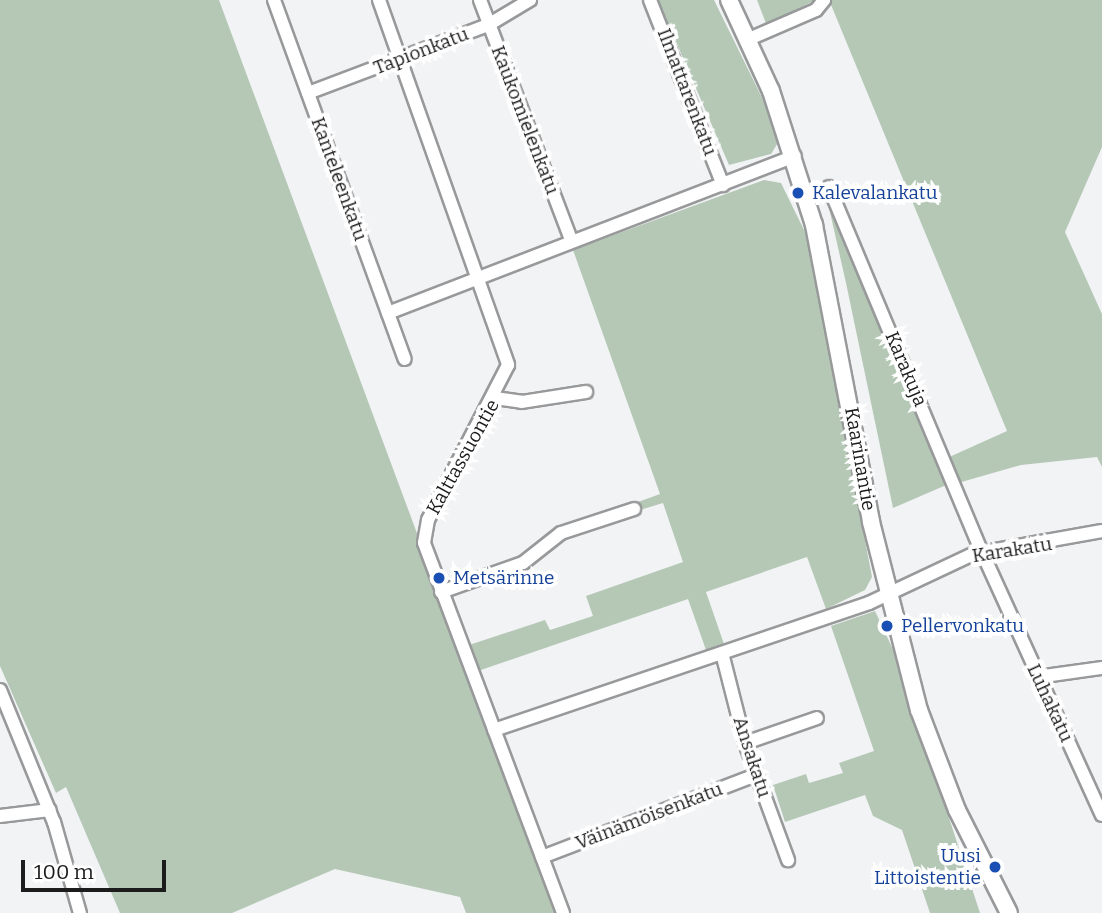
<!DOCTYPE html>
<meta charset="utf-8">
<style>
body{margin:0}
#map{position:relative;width:1102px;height:913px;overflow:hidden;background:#f2f3f5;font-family:Bitter,serif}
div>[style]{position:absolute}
.green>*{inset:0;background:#b5c8b6}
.roads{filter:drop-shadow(2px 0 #98999a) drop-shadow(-2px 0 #98999a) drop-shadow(0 2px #98999a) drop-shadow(0 -2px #98999a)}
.minor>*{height:12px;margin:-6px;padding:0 6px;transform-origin:6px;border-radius:6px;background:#fff}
.major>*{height:16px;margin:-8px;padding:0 8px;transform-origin:8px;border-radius:8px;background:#fff}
.dots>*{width:19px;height:19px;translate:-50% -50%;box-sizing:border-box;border:4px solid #fff;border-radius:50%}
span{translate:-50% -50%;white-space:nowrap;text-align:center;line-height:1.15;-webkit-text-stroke:7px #fff;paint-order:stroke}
.street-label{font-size:19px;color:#1c1c1d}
.transit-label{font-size:19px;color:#164399}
.left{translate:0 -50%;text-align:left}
.right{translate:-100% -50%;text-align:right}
.scale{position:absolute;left:21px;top:860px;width:145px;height:32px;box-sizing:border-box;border:4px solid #1c1c1d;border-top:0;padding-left:9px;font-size:21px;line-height:24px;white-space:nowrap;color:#1c1c1d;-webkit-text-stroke:5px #fff;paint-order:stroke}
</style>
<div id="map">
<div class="green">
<div style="clip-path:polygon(0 0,219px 0,558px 913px,466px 913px,460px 897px,335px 869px,232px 913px,120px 913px,66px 787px,56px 793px,0 666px)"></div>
<div style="clip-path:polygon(658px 0,714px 0,775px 124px,779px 141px,771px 154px,729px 165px)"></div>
<div style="clip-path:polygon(757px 0,815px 0,767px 26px)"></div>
<div style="clip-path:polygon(829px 0,1102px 0,1102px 147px,1065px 232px,1102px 314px,1102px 467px,1097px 457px,1021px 465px,958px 483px,947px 458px,1007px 431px)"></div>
<div style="clip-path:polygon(764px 180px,781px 183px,807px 236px,872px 577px,865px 590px,826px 609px,807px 557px,706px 592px,724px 644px,706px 650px,688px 599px,478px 671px,469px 645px,545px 620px,550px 630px,593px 616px,586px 596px,683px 562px,663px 503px,640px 510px,638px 502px,660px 494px,573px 250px)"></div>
<div style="clip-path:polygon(827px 199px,951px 483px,893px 508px,846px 283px)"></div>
<div style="clip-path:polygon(875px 611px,897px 658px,980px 913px,930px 913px,902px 830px,873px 816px,865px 795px,785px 822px,773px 785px,806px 774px,809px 783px,843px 773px,839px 763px,874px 751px,831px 626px)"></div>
</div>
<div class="roads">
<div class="minor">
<div style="left:274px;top:0;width:382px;rotate:70deg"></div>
<div style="left:379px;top:0;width:387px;rotate:70.5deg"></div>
<div style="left:508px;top:365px;width:174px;rotate:117.3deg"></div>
<div style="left:428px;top:520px;width:23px;rotate:100deg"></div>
<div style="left:424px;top:543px;width:395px;rotate:69.4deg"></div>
<div style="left:480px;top:0;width:256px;rotate:69.2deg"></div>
<div style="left:650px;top:0;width:199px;rotate:68.5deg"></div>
<div style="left:749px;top:39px;width:73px;rotate:-23.4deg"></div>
<div style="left:816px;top:10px;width:13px;rotate:-51deg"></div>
<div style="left:308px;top:93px;width:192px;rotate:-20.7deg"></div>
<div style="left:488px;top:25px;width:49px;rotate:-30.8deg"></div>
<div style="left:829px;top:187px;width:396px;rotate:67.3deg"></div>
<div style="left:982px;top:552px;width:289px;rotate:65.5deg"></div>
<div style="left:388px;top:313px;width:436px;rotate:-21.1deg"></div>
<div style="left:495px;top:398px;width:27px;rotate:8deg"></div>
<div style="left:522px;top:402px;width:65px;rotate:-8.9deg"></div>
<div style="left:441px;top:592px;width:87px;rotate:-19.5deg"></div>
<div style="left:523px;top:563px;width:48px;rotate:-38.3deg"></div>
<div style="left:561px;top:533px;width:77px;rotate:-18.2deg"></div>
<div style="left:722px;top:653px;width:93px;rotate:75.7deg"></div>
<div style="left:745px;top:743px;width:125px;rotate:69.8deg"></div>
<div style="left:1037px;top:677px;width:66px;rotate:-7.9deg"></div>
<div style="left:0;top:690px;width:143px;rotate:67.8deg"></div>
<div style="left:54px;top:822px;width:95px;rotate:74.1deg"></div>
<div style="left:494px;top:730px;width:396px;rotate:-18.7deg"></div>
<div style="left:869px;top:603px;width:115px;rotate:-25.2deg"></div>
<div style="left:973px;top:554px;width:131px;rotate:-10.1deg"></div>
<div style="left:745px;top:743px;width:76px;rotate:-19.1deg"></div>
<div style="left:0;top:816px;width:50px;rotate:-6.8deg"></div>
<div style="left:542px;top:857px;width:229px;rotate:-21deg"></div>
</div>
<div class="major">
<div style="left:729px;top:0;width:100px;rotate:65.2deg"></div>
<div style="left:771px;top:91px;width:141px;rotate:72.2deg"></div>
<div style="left:814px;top:225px;width:302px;rotate:79.1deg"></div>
<div style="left:871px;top:522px;width:194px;rotate:75.7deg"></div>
<div style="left:919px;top:710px;width:107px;rotate:69.2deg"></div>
<div style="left:957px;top:810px;width:115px;rotate:63.2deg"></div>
</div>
</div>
<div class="dots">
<div style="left:798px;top:193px;background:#1a4fb4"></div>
<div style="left:439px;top:578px;background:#1a4fb4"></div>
<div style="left:887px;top:626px;background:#1a4fb4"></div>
<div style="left:995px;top:867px;background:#1a4fb4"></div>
</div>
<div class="street-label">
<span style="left:421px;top:51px;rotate:-21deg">Tapionkatu</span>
<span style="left:687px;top:92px;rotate:69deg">Ilmattarenkatu</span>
<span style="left:525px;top:120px;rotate:69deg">Kaukomielenkatu</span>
<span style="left:339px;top:179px;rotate:70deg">Kanteleenkatu</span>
<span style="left:906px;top:369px;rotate:67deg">Karakuja</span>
<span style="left:463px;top:457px;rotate:-61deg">Kalttassuontie</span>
<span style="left:860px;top:459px;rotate:80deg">Kaarinantie</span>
<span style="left:1012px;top:550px;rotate:-9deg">Karakatu</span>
<span style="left:1050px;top:703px;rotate:65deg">Luhakatu</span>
<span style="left:752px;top:757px;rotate:72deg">Ansakatu</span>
<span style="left:649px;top:816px;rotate:-21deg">Väinämöisenkatu</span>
</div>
<div class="transit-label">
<span class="left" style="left:812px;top:193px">Kalevalankatu</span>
<span class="left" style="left:453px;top:578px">Metsärinne</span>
<span class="left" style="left:901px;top:626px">Pellervonkatu</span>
<span class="right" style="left:981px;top:867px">Uusi<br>Littoistentie</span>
</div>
<div class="scale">100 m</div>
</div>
